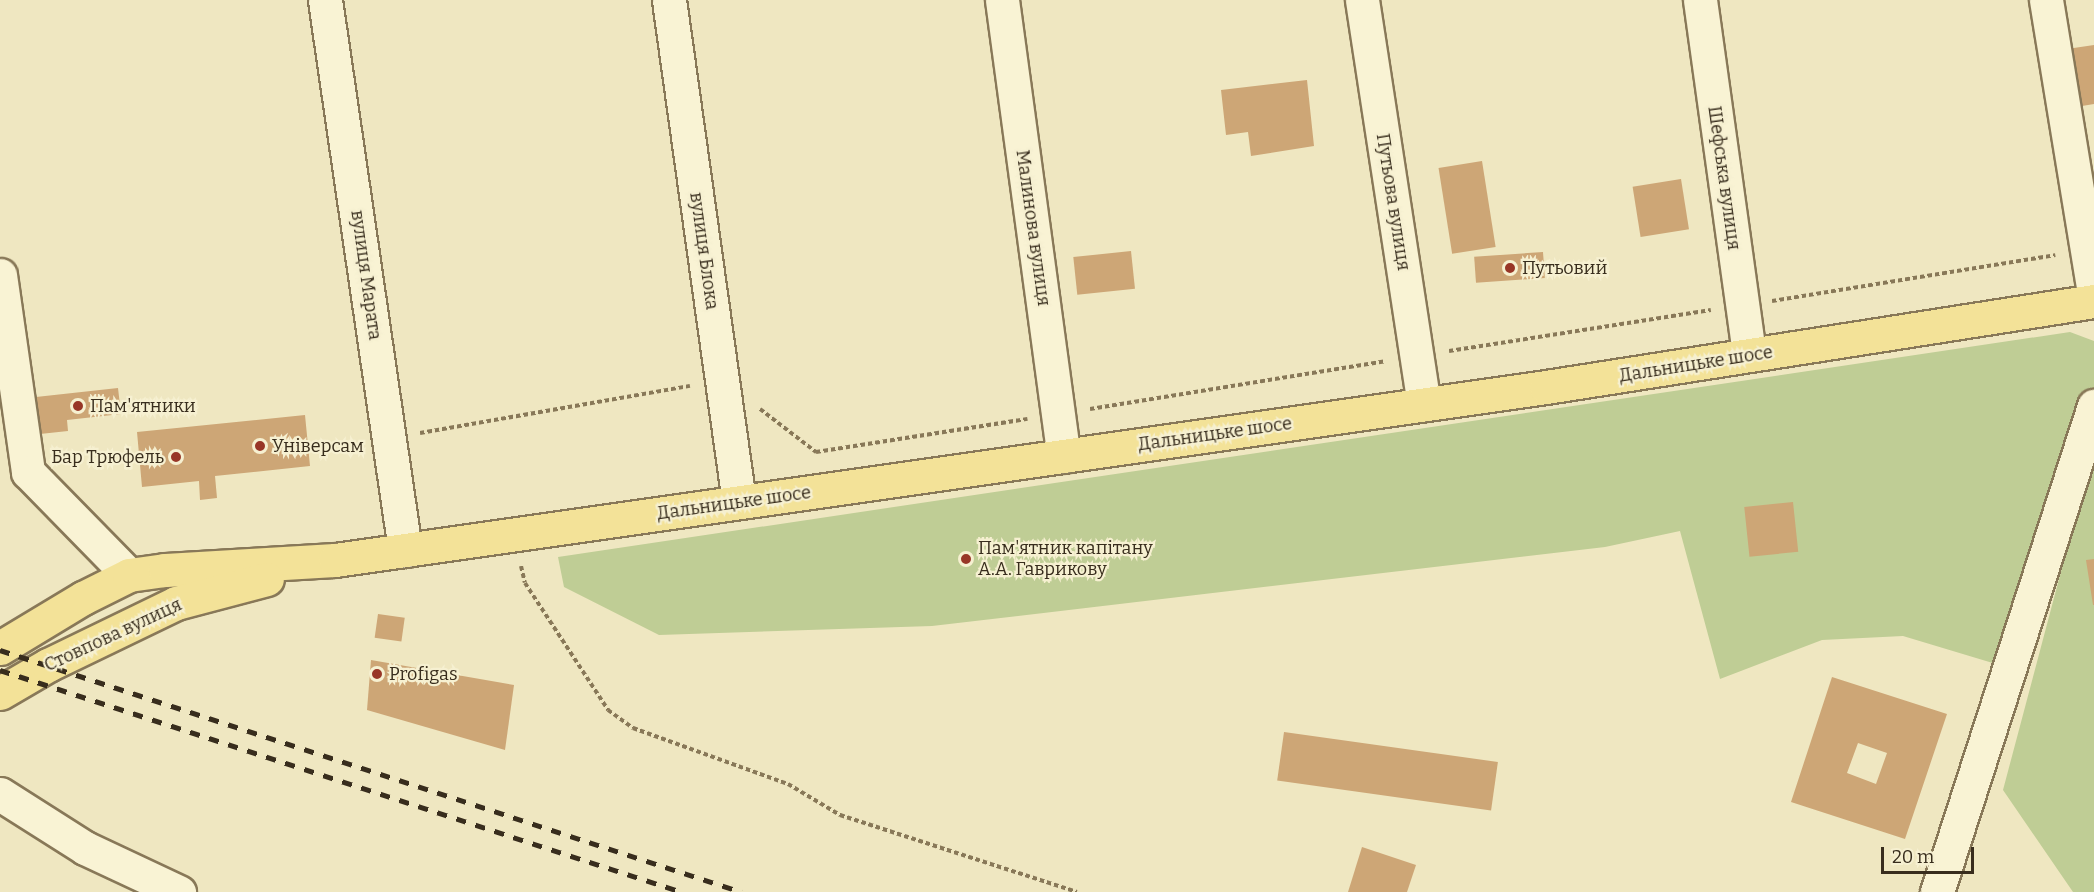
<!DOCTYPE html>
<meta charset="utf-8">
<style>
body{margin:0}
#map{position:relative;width:2094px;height:892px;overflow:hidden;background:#efe7c1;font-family:Bitter,serif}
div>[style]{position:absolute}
.green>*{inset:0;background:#bfcd95}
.building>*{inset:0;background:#cda676;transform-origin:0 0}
.path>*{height:4px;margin-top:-2px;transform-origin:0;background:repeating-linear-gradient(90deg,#887858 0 4.5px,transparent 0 7.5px)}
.roads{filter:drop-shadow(2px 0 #887858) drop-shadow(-2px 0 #887858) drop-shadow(0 2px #887858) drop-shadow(0 -2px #887858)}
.minor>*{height:33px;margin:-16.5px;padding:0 16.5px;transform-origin:16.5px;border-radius:16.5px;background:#f9f3d4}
.major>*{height:33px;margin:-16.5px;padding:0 16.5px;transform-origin:16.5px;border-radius:16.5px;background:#f3e298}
.rail>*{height:4.5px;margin-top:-2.25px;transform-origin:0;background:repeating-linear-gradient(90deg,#382d1d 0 10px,transparent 0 20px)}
.dots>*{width:16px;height:16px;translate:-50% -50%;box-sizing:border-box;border:3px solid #f6f0d1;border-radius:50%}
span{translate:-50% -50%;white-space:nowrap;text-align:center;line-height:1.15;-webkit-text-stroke:4.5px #f6f0d1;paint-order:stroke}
.street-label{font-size:18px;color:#382d1d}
.poi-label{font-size:18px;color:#382d1d}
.left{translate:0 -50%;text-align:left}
.right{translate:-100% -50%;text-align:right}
.scale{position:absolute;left:1881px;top:847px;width:93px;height:27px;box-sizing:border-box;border:3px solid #382d1d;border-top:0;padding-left:8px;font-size:18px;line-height:21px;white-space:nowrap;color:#382d1d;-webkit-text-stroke:4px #f6f0d1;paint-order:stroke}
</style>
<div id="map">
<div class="green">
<div style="clip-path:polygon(2070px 332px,2094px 341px,2094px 892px,2073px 892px,2003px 790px,2089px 466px,2006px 667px,1903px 636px,1822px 640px,1720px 679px,1680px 531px,1605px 547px,932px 626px,659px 635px,564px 587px,558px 557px)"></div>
</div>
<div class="building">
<div style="clip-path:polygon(2094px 45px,2094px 104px,2076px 107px,2067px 49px)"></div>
<div style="clip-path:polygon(1307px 80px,1314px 146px,1251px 156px,1248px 132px,1226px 135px,1221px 90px)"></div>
<div style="left:1482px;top:161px;width:87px;height:44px;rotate:81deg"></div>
<div style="left:1681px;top:179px;width:51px;height:49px;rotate:81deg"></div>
<div style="left:1131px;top:251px;width:38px;height:58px;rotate:84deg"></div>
<div style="left:1543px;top:252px;width:26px;height:69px;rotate:86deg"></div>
<div style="clip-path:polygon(118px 388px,121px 414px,67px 420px,68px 431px,40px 434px,36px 397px)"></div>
<div style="clip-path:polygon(305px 415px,310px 466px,215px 476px,217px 498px,200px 500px,199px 481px,142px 487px,137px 432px)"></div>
<div style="left:1793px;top:502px;width:50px;height:49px;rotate:84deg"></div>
<div style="clip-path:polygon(2094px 559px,2094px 605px,2093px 605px,2086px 560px)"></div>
<div style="left:378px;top:614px;width:27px;height:24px;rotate:8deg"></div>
<div style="clip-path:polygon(371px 660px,514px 685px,505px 750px,367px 710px)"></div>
<div style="clip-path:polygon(evenodd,1832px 677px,1947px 714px,1905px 839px,1791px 802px,1832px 677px,1858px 743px,1887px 753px,1876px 784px,1847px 773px,1858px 743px)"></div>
<div style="left:1284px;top:732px;width:216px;height:49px;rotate:8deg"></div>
<div style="clip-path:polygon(1362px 847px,1416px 865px,1407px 892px,1348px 892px)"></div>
</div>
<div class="path">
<div style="left:1772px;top:301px;width:287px;rotate:-9.2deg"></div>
<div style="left:1449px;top:351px;width:265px;rotate:-8.9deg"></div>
<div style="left:760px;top:409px;width:71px;rotate:37.5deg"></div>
<div style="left:816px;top:452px;width:214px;rotate:-8.9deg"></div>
<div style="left:1090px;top:409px;width:299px;rotate:-9.2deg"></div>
<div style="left:420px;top:433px;width:274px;rotate:-9.9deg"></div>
<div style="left:521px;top:566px;width:17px;rotate:77deg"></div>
<div style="left:525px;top:583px;width:152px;rotate:56.8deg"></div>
<div style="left:608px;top:710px;width:31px;rotate:36deg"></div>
<div style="left:633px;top:728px;width:165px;rotate:19.9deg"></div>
<div style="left:788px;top:784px;width:61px;rotate:30.8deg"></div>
<div style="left:840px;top:815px;width:249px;rotate:18deg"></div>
</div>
<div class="roads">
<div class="minor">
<div style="left:325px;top:0;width:556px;rotate:81.72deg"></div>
<div style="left:669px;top:0;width:507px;rotate:82.06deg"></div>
<div style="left:1002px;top:0;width:460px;rotate:82.3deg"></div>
<div style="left:1362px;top:0;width:409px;rotate:81.3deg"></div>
<div style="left:1700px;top:0;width:358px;rotate:82.1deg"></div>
<div style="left:2046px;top:0;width:296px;rotate:80.7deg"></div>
<div style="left:0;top:275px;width:199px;rotate:81.9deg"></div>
<div style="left:28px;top:472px;width:144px;rotate:45.6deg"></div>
<div style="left:0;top:794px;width:101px;rotate:32.4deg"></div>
<div style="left:85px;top:848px;width:104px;rotate:25.1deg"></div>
<div style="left:1937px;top:892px;width:511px;rotate:-72.1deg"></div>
</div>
<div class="major">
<div style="left:0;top:648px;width:97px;rotate:-31.1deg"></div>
<div style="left:83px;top:598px;width:51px;rotate:-26.6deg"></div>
<div style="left:129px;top:575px;width:36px;rotate:-8deg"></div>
<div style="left:165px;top:570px;width:170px;rotate:-3.4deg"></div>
<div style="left:335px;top:560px;width:1223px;rotate:-8.13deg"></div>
<div style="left:1546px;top:387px;width:555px;rotate:-8.92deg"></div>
<div style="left:0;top:693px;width:56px;rotate:-30.3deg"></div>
<div style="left:48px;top:665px;width:142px;rotate:-25.8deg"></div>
<div style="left:176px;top:603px;width:94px;rotate:-14.8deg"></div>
</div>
</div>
<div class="rail">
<div style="left:0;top:650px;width:780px;rotate:18.06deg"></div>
<div style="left:0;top:670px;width:717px;rotate:18.03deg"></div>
</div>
<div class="dots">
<div style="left:1510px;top:268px;background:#983627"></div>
<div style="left:78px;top:406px;background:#983627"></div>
<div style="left:260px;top:446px;background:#983627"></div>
<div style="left:176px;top:457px;background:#983627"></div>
<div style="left:966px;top:559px;background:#983627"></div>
<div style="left:377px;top:674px;background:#983627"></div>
</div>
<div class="street-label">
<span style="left:1724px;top:178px;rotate:82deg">Шефська вулиця</span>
<span style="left:1393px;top:202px;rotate:81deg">Путьова вулиця</span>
<span style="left:1033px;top:228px;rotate:82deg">Малинова вулиця</span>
<span style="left:704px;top:251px;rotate:82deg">вулиця Блока</span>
<span style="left:366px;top:275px;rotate:82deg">вулиця Марата</span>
<span style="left:1696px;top:364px;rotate:-9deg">Дальницьке шосе</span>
<span style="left:1215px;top:434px;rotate:-8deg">Дальницьке шосе</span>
<span style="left:734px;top:503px;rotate:-8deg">Дальницьке шосе</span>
<span style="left:113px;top:635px;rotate:-25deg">Стовпова вулиця</span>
</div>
<div class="poi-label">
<span class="left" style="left:1522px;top:268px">Путьовий</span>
<span class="left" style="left:90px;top:406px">Пам'ятники</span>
<span class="left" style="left:272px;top:446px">Універсам</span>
<span class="right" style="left:164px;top:457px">Бар Трюфель</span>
<span class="left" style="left:978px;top:559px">Пам'ятник капітану<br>А.А. Гаврикову</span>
<span class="left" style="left:389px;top:674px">Profigas</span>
</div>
<div class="scale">20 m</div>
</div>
